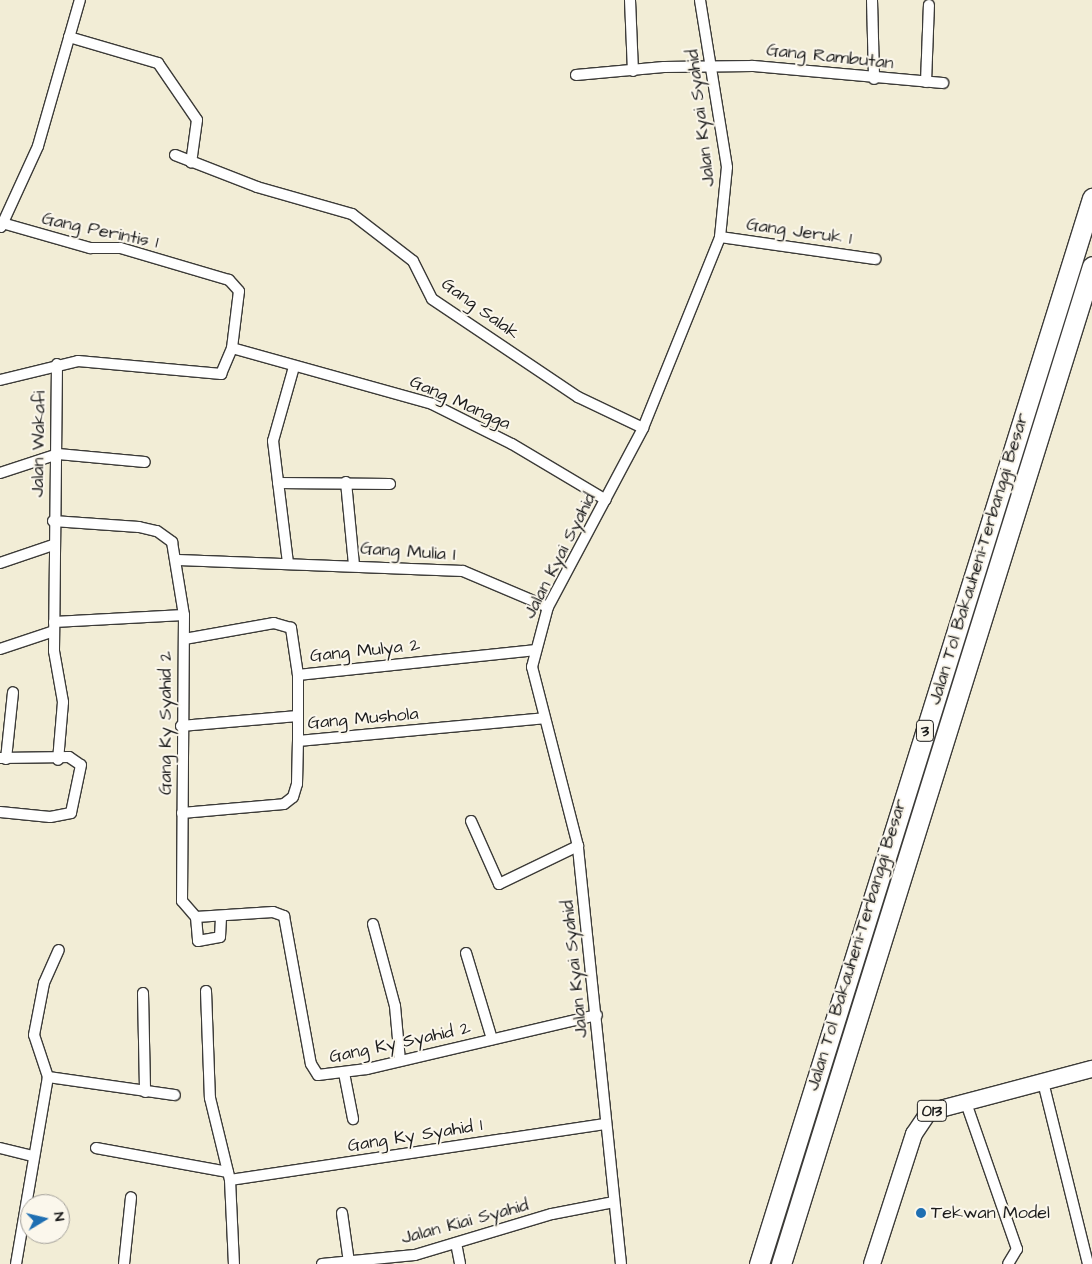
<!DOCTYPE html>
<meta charset="utf-8">
<style>
body{margin:0}
#map{position:relative;width:1092px;height:1264px;overflow:hidden;background:#f2edd6;font-family:"Architects Daughter",sans-serif}
div>[style]{position:absolute}
.roads{filter:drop-shadow(1px 0 #3c3b38) drop-shadow(-1px 0 #3c3b38) drop-shadow(0 1px #3c3b38) drop-shadow(0 -1px #3c3b38)}
.minor>*{height:10px;margin:-5px;padding:0 5px;transform-origin:5px;border-radius:5px;background:#fff}
.primary>*{height:16px;margin:-8px;padding:0 8px;transform-origin:8px;border-radius:8px;background:#fff}
.motorway>*{height:19px;margin:-9.5px;padding:0 9.5px;transform-origin:9.5px;border-radius:9.5px;background:#fff}
.dots>*{width:14px;height:14px;translate:-50% -50%;box-sizing:border-box;border:2px solid #fbf7ec;border-radius:50%}
span{translate:-50% -50%;white-space:nowrap;text-align:center;line-height:1.15;-webkit-text-stroke:4px #fbf7ec;paint-order:stroke}
.shield-label span{padding:1px 4px;background:#fbf7ec;border:1px solid;border-radius:4px;-webkit-text-stroke-width:0}
.shield-label{font-size:16px;color:#1c1c1c;font-weight:700}
.street-label{font-size:18px;color:#1c1c1c}
.poi-label{font-size:18px;color:#1c1c1c}
.left{translate:0 -50%;text-align:left}
.north{position:absolute;left:20px;top:1194px;width:50px;height:50px;box-sizing:border-box;background:#fbf7ec;border:1px solid #a29f99;border-radius:50%;rotate:81deg;font-size:14px;font-weight:700;line-height:20px;text-align:center;color:#1c1c1c}
.north::after{content:'';display:block;margin:auto;width:18px;height:22px;background:#1f6fb2;clip-path:polygon(50% 0,100% 100%,50% 72%,0 100%)}
</style>
<div id="map">
<div class="roads">
<div class="minor">
<div style="left:630px;top:0;width:71px;rotate:87.6deg"></div>
<div style="left:872px;top:0;width:79px;rotate:88.5deg"></div>
<div style="left:69px;top:37px;width:93px;rotate:16.3deg"></div>
<div style="left:158px;top:63px;width:69px;rotate:55.6deg"></div>
<div style="left:197px;top:120px;width:43px;rotate:97.9deg"></div>
<div style="left:576px;top:75px;width:88px;rotate:-5.2deg"></div>
<div style="left:664px;top:67px;width:89px;rotate:-0.6deg"></div>
<div style="left:753px;top:66px;width:191px;rotate:5.1deg"></div>
<div style="left:926px;top:82px;width:77px;rotate:-87.8deg"></div>
<div style="left:175px;top:155px;width:88px;rotate:21.3deg"></div>
<div style="left:257px;top:187px;width:99px;rotate:15.9deg"></div>
<div style="left:352px;top:214px;width:77px;rotate:37.6deg"></div>
<div style="left:413px;top:261px;width:42px;rotate:63.4deg"></div>
<div style="left:432px;top:299px;width:176px;rotate:33.9deg"></div>
<div style="left:578px;top:397px;width:72px;rotate:25.5deg"></div>
<div style="left:1px;top:227px;width:89px;rotate:-65.4deg"></div>
<div style="left:38px;top:146px;width:152px;rotate:-74deg"></div>
<div style="left:720px;top:237px;width:157px;rotate:8.1deg"></div>
<div style="left:232px;top:348px;width:208px;rotate:15.6deg"></div>
<div style="left:432px;top:404px;width:89px;rotate:26.6deg"></div>
<div style="left:512px;top:444px;width:109px;rotate:30.8deg"></div>
<div style="left:57px;top:364px;width:287px;rotate:90.6deg"></div>
<div style="left:54px;top:651px;width:52px;rotate:80deg"></div>
<div style="left:63px;top:702px;width:58px;rotate:94.9deg"></div>
<div style="left:0;top:380px;width:80px;rotate:-13.7deg"></div>
<div style="left:78px;top:361px;width:144px;rotate:5.2deg"></div>
<div style="left:221px;top:374px;width:28px;rotate:-67deg"></div>
<div style="left:232px;top:348px;width:57px;rotate:-83deg"></div>
<div style="left:239px;top:291px;width:15px;rotate:-132deg"></div>
<div style="left:229px;top:280px;width:114px;rotate:-163.6deg"></div>
<div style="left:120px;top:248px;width:30px;rotate:180deg"></div>
<div style="left:90px;top:248px;width:91px;rotate:-164.1deg"></div>
<div style="left:0;top:473px;width:61px;rotate:-18.1deg"></div>
<div style="left:58px;top:454px;width:87px;rotate:5.3deg"></div>
<div style="left:346px;top:482px;width:83px;rotate:84.5deg"></div>
<div style="left:278px;top:483px;width:112px;rotate:0.5deg"></div>
<div style="left:53px;top:521px;width:86px;rotate:4deg"></div>
<div style="left:139px;top:527px;width:18px;rotate:13deg"></div>
<div style="left:157px;top:531px;width:19px;rotate:36deg"></div>
<div style="left:172px;top:542px;width:74px;rotate:80.7deg"></div>
<div style="left:184px;top:615px;width:286px;rotate:90.4deg"></div>
<div style="left:182px;top:901px;width:21px;rotate:49deg"></div>
<div style="left:196px;top:917px;width:77px;rotate:-3.7deg"></div>
<div style="left:273px;top:912px;width:12px;rotate:20deg"></div>
<div style="left:284px;top:916px;width:150px;rotate:79.7deg"></div>
<div style="left:311px;top:1064px;width:13px;rotate:58deg"></div>
<div style="left:318px;top:1075px;width:49px;rotate:-7deg"></div>
<div style="left:367px;top:1069px;width:236px;rotate:-13.2deg"></div>
<div style="left:178px;top:560px;width:285px;rotate:2.2deg"></div>
<div style="left:463px;top:571px;width:92px;rotate:23deg"></div>
<div style="left:0;top:563px;width:56px;rotate:-18.8deg"></div>
<div style="left:288px;top:563px;width:123px;rotate:-97deg"></div>
<div style="left:273px;top:441px;width:77px;rotate:-74.2deg"></div>
<div style="left:54px;top:622px;width:130px;rotate:-3.1deg"></div>
<div style="left:0;top:649px;width:57px;rotate:-18.4deg"></div>
<div style="left:298px;top:675px;width:237px;rotate:-6deg"></div>
<div style="left:181px;top:726px;width:117px;rotate:-4.9deg"></div>
<div style="left:298px;top:741px;width:247px;rotate:-5.3deg"></div>
<div style="left:0;top:758px;width:69px;rotate:-0.8deg"></div>
<div style="left:69px;top:757px;width:14px;rotate:34deg"></div>
<div style="left:81px;top:765px;width:49px;rotate:101.8deg"></div>
<div style="left:71px;top:813px;width:21px;rotate:169deg"></div>
<div style="left:50px;top:817px;width:50px;rotate:-174.3deg"></div>
<div style="left:6px;top:759px;width:67px;rotate:-84deg"></div>
<div style="left:182px;top:813px;width:102px;rotate:-5deg"></div>
<div style="left:284px;top:804px;width:11px;rotate:-38deg"></div>
<div style="left:293px;top:797px;width:14px;rotate:-73deg"></div>
<div style="left:297px;top:784px;width:43px;rotate:-88.7deg"></div>
<div style="left:298px;top:741px;width:66px;rotate:-90deg"></div>
<div style="left:298px;top:675px;width:48px;rotate:-98.5deg"></div>
<div style="left:291px;top:628px;width:18px;rotate:-164deg"></div>
<div style="left:274px;top:623px;width:91px;rotate:169.9deg"></div>
<div style="left:471px;top:821px;width:69px;rotate:66deg"></div>
<div style="left:499px;top:884px;width:88px;rotate:-25.7deg"></div>
<div style="left:196px;top:917px;width:24px;rotate:85deg"></div>
<div style="left:198px;top:941px;width:22px;rotate:-10deg"></div>
<div style="left:220px;top:937px;width:21px;rotate:-87deg"></div>
<div style="left:373px;top:924px;width:85px;rotate:75deg"></div>
<div style="left:395px;top:1006px;width:55px;rotate:84.8deg"></div>
<div style="left:466px;top:953px;width:90px;rotate:73.2deg"></div>
<div style="left:206px;top:991px;width:107px;rotate:87.9deg"></div>
<div style="left:210px;top:1098px;width:84px;rotate:76.3deg"></div>
<div style="left:230px;top:1180px;width:84px;rotate:87.3deg"></div>
<div style="left:143px;top:993px;width:99px;rotate:88.8deg"></div>
<div style="left:344px;top:1073px;width:47px;rotate:78.9deg"></div>
<div style="left:48px;top:1077px;width:128px;rotate:8.1deg"></div>
<div style="left:1043px;top:1082px;width:187px;rotate:76.1deg"></div>
<div style="left:965px;top:1100px;width:158px;rotate:70.8deg"></div>
<div style="left:1017px;top:1249px;width:17px;rotate:121deg"></div>
<div style="left:0;top:1148px;width:34px;rotate:14deg"></div>
<div style="left:96px;top:1148px;width:134px;rotate:10.3deg"></div>
<div style="left:230px;top:1180px;width:379px;rotate:-8.5deg"></div>
<div style="left:342px;top:1213px;width:49px;rotate:81.9deg"></div>
<div style="left:456px;top:1243px;width:21px;rotate:79deg"></div>
<div style="left:16px;top:1264px;width:190px;rotate:-80.3deg"></div>
<div style="left:48px;top:1077px;width:44px;rotate:-108.4deg"></div>
<div style="left:34px;top:1035px;width:53px;rotate:-79.1deg"></div>
<div style="left:44px;top:983px;width:36px;rotate:-66deg"></div>
<div style="left:124px;top:1264px;width:67px;rotate:-84deg"></div>
<div style="left:322px;top:1264px;width:93px;rotate:-5.5deg"></div>
<div style="left:415px;top:1255px;width:143px;rotate:-16.7deg"></div>
<div style="left:552px;top:1214px;width:63px;rotate:-11deg"></div>
<div style="left:621px;top:1264px;width:420px;rotate:-95.9deg"></div>
<div style="left:578px;top:846px;width:185px;rotate:-104.4deg"></div>
<div style="left:532px;top:667px;width:62px;rotate:-75.1deg"></div>
<div style="left:548px;top:607px;width:203px;rotate:-62deg"></div>
<div style="left:643px;top:428px;width:206px;rotate:-68deg"></div>
<div style="left:720px;top:237px;width:70px;rotate:-84.3deg"></div>
<div style="left:727px;top:167px;width:169px;rotate:-99.2deg"></div>
</div>
<div class="primary">
<div style="left:872px;top:1264px;width:137px;rotate:-72.1deg"></div>
<div style="left:914px;top:1134px;width:27px;rotate:-56deg"></div>
<div style="left:929px;top:1112px;width:169px;rotate:-14.8deg"></div>
</div>
<div class="motorway">
<div style="left:759px;top:1264px;width:1117px;rotate:-72.65deg"></div>
<div style="left:781px;top:1264px;width:1045px;rotate:-72.69deg"></div>
</div>
</div>
<div class="dots">
<div style="left:921px;top:1213px;background:#1f6fb2"></div>
</div>
<div class="shield-label">
<span style="left:925px;top:731px">3</span>
<span style="left:932px;top:1111px">013</span>
</div>
<div class="street-label">
<span style="left:830px;top:57px;rotate:6deg">Gang Rambutan</span>
<span style="left:701px;top:118px;rotate:-97deg">Jalan Kyai Syahid</span>
<span style="left:100px;top:231px;rotate:12deg">Gang Perintis 1</span>
<span style="left:799px;top:232px;rotate:8deg">Gang Jeruk 1</span>
<span style="left:480px;top:309px;rotate:36deg">Gang Salak</span>
<span style="left:460px;top:403px;rotate:24deg">Gang Mangga</span>
<span style="left:39px;top:444px;rotate:-89deg">Jalan Wakafi</span>
<span style="left:408px;top:552px;rotate:4deg">Gang Mulia I</span>
<span style="left:560px;top:556px;rotate:-63deg">Jalan Kyai Syahid</span>
<span style="left:979px;top:559px;rotate:-73deg">Jalan Tol Bakauheni–Terbanggi Besar</span>
<span style="left:365px;top:651px;rotate:-6deg">Gang Mulya 2</span>
<span style="left:363px;top:719px;rotate:-5deg">Gang Mushola</span>
<span style="left:166px;top:723px;rotate:-90deg">Gang Ky Syahid 2</span>
<span style="left:857px;top:945px;rotate:-73deg">Jalan Tol Bakauheni–Terbanggi Besar</span>
<span style="left:575px;top:969px;rotate:-96deg">Jalan Kyai Syahid</span>
<span style="left:400px;top:1043px;rotate:-12deg">Gang Ky Syahid 2</span>
<span style="left:415px;top:1136px;rotate:-9deg">Gang Ky Syahid 1</span>
<span style="left:465px;top:1222px;rotate:-15deg">Jalan Kiai Syahid</span>
</div>
<div class="poi-label">
<span class="left" style="left:931px;top:1213px">Tekwan Model</span>
</div>
<div class="north">N</div>
</div>
